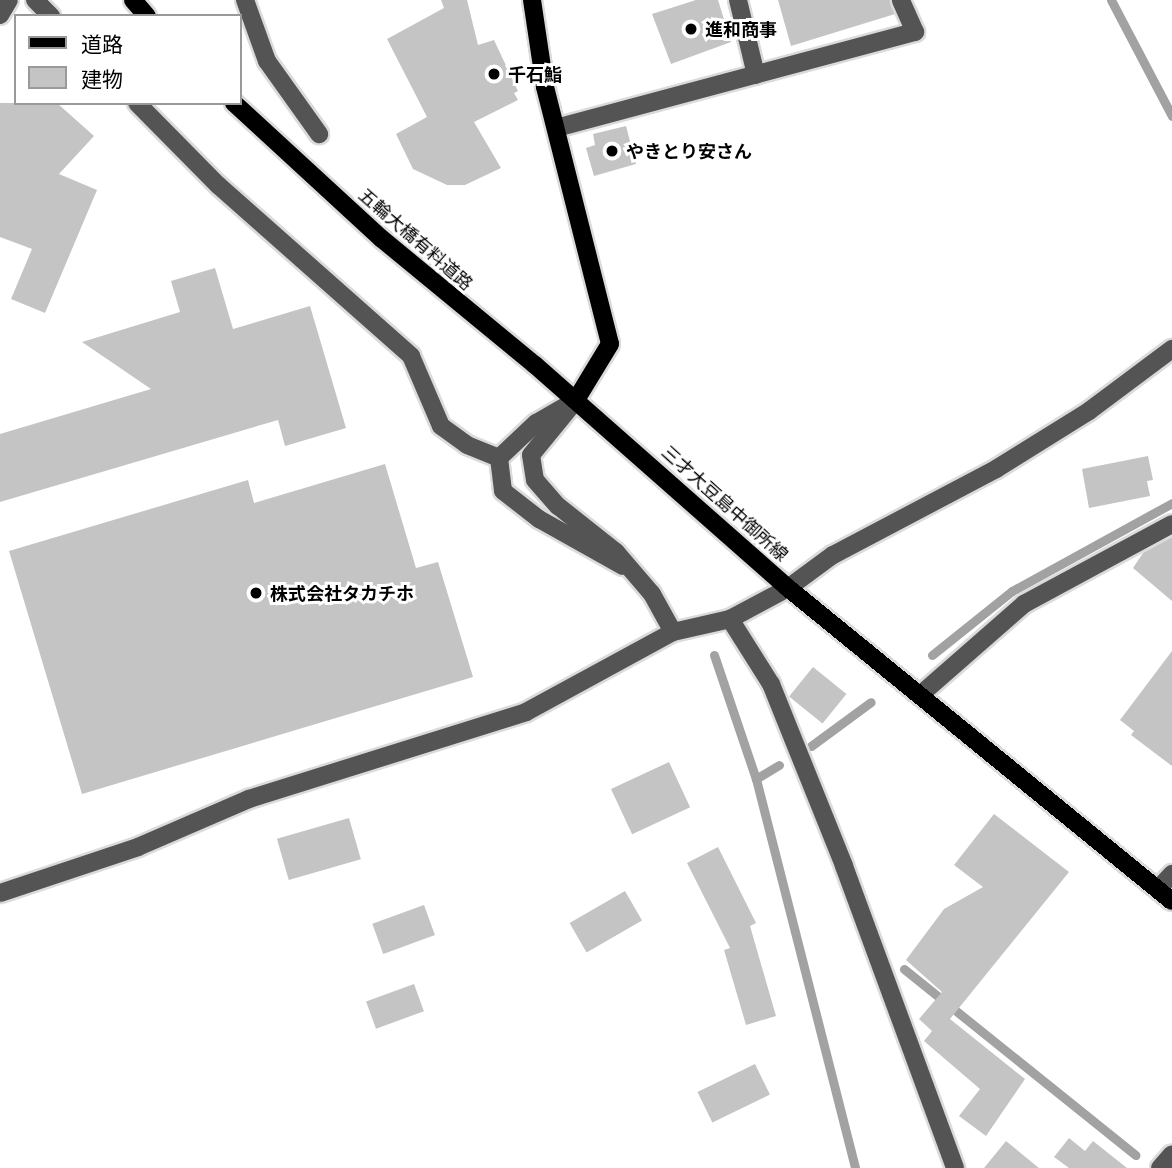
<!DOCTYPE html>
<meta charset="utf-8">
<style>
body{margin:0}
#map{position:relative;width:1172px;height:1168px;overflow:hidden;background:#fff;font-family:Barlow,"Noto Sans JP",sans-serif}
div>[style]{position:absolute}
.stream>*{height:9px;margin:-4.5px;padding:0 4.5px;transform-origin:4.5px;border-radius:4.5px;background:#a2a2a2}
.building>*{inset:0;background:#c4c4c4;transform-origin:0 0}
.roads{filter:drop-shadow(2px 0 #dbdbdb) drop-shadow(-2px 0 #dbdbdb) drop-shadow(0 2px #dbdbdb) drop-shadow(0 -2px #dbdbdb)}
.minor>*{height:18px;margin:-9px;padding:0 9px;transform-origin:9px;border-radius:9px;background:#545454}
.major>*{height:18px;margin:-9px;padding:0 9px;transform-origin:9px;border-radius:9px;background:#000}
.dots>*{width:19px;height:19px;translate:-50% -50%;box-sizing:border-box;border:4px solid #fff;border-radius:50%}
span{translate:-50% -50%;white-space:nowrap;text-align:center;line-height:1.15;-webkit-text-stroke:6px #fff;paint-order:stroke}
.poi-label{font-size:18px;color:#000;font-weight:700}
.left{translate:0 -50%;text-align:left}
.street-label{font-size:18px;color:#000}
.legend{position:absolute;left:14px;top:14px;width:228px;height:91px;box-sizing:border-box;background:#fff;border:2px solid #999;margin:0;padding:9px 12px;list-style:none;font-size:21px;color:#000}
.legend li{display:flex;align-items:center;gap:14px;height:35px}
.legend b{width:35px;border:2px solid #999}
</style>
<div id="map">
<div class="stream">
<div style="left:1111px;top:0;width:131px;rotate:62.3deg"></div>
<div style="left:714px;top:655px;width:131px;rotate:71.3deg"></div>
<div style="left:932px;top:655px;width:102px;rotate:-38.7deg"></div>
<div style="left:1012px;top:591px;width:183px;rotate:-28.8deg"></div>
<div style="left:811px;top:746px;width:74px;rotate:-36.3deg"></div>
<div style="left:779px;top:765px;width:27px;rotate:149deg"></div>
<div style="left:756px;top:779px;width:401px;rotate:75.7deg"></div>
<div style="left:904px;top:969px;width:297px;rotate:38.8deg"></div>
</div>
<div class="building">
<div style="clip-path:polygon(441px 0,467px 0,478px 45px,494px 40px,518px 91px,514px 93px,518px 100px,474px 122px,501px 168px,465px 185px,447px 185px,413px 169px,396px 134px,427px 117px,387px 39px,444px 8px)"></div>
<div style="clip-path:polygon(696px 0,718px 0,731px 42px,671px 64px,652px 14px)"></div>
<div style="clip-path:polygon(778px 0,890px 0,895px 14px,791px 46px)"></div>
<div style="clip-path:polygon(0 103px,57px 103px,94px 136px,59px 174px,97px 190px,45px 313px,11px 299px,32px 249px,0 237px)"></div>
<div style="clip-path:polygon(626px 126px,636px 164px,594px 176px,586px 148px,595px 145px,593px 134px)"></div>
<div style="clip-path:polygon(215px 268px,233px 329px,310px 306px,346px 428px,285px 446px,278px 420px,0 502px,0 434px,151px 389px,82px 342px,180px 312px,171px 281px)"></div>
<div style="clip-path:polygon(1148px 456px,1153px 480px,1147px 481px,1150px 496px,1089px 508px,1082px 469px)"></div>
<div style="clip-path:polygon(385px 464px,416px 568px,438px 562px,473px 677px,82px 794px,9px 551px,248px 480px,254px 503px)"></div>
<div style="clip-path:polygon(1172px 537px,1172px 601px,1133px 568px,1143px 553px)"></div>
<div style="clip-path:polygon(1172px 651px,1172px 766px,1131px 735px,1134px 731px,1120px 720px)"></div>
<div style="left:813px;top:667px;width:43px;height:38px;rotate:39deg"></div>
<div style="left:669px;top:762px;width:50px;height:64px;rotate:65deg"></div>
<div style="clip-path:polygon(994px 814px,1069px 872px,950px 1019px,1025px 1079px,986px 1136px,959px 1116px,980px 1089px,924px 1041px,932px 1031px,919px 1019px,942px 992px,906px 960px,944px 909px,983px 887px,954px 865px)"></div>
<div style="left:349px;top:818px;width:43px;height:75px;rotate:74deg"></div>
<div style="clip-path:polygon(718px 847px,756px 923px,750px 926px,776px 1016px,746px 1025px,724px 950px,730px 948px,687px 863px)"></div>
<div style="left:625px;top:891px;width:34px;height:64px;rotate:60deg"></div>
<div style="left:424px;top:905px;width:32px;height:55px;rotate:70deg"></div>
<div style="left:414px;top:984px;width:29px;height:51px;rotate:70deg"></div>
<div style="left:755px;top:1064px;width:34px;height:64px;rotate:64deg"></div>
<div style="clip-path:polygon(1069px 1138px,1085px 1151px,1093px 1141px,1127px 1168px,1069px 1168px,1054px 1157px)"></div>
<div style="clip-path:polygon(1006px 1141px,1039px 1168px,984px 1168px)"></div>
</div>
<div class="roads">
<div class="minor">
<div style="left:35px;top:0;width:23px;rotate:45deg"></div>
<div style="left:245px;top:0;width:65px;rotate:70.2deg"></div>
<div style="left:267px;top:61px;width:90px;rotate:54.5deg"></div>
<div style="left:738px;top:0;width:77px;rotate:76.5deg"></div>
<div style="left:0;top:15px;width:17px;rotate:-59deg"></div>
<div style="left:137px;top:103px;width:115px;rotate:45.4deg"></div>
<div style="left:218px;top:185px;width:258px;rotate:41.5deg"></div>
<div style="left:411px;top:356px;width:76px;rotate:66.8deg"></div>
<div style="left:441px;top:426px;width:32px;rotate:36deg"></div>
<div style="left:467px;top:445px;width:35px;rotate:22deg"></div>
<div style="left:556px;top:128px;width:372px;rotate:-15deg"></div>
<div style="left:915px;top:32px;width:35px;rotate:-114deg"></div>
<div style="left:576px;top:400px;width:71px;rotate:129.3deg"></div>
<div style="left:531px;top:455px;width:25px;rotate:81deg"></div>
<div style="left:535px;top:480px;width:35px;rotate:49deg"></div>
<div style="left:558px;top:506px;width:74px;rotate:38.4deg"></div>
<div style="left:616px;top:552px;width:55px;rotate:49.4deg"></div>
<div style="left:652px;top:594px;width:43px;rotate:61.1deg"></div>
<div style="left:564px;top:407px;width:32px;rotate:150deg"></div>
<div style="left:536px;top:423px;width:51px;rotate:136.6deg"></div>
<div style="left:499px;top:458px;width:33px;rotate:83deg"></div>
<div style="left:503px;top:491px;width:46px;rotate:37.9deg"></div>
<div style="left:539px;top:519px;width:96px;rotate:29.2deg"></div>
<div style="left:730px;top:619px;width:77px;rotate:57.8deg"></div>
<div style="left:771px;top:684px;width:196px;rotate:68.1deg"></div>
<div style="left:844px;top:866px;width:322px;rotate:69.8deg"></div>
<div style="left:920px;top:695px;width:138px;rotate:-41.2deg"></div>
<div style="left:1024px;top:604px;width:168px;rotate:-28.4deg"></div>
<div style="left:1158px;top:889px;width:21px;rotate:-47deg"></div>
<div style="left:0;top:893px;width:145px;rotate:-18.4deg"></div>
<div style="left:138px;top:847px;width:121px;rotate:-23.4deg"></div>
<div style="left:249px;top:799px;width:290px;rotate:-17.4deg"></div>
<div style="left:526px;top:712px;width:167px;rotate:-28.6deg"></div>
<div style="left:673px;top:632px;width:58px;rotate:-12.8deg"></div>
<div style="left:730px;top:619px;width:66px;rotate:-28.1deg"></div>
<div style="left:788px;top:588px;width:56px;rotate:-36.3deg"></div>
<div style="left:833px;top:555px;width:184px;rotate:-27.8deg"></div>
<div style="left:996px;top:469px;width:110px;rotate:-31.9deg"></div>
<div style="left:1089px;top:411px;width:104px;rotate:-36.8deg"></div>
<div style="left:1160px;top:1168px;width:18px;rotate:-49deg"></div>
</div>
<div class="major">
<div style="left:133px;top:0;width:21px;rotate:49deg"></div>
<div style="left:532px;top:0;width:88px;rotate:81.5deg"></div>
<div style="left:545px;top:87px;width:265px;rotate:75.8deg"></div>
<div style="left:610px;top:344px;width:66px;rotate:121.3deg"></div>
<div style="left:234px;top:103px;width:201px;rotate:42.6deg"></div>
<div style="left:382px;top:239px;width:198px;rotate:39.5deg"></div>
<div style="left:535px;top:365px;width:337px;rotate:41.4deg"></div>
<div style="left:788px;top:588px;width:495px;rotate:39.2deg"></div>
</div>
</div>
<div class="dots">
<div style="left:691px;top:29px;background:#000"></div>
<div style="left:494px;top:74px;background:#000"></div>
<div style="left:612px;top:151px;background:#000"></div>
<div style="left:256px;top:593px;background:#000"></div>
</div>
<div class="poi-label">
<span class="left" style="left:705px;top:29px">進和商事</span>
<span class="left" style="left:508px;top:74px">千石鮨</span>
<span class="left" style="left:626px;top:151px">やきとり安さん</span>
<span class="left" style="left:270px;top:593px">株式会社タカチホ</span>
</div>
<div class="street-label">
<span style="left:416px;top:239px;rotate:41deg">五輪大橋有料道路</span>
<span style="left:725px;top:503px;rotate:42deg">三才大豆島中御所線</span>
</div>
<ul class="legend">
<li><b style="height:9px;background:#000"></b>道路</li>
<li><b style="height:19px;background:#c4c4c4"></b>建物</li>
</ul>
</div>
